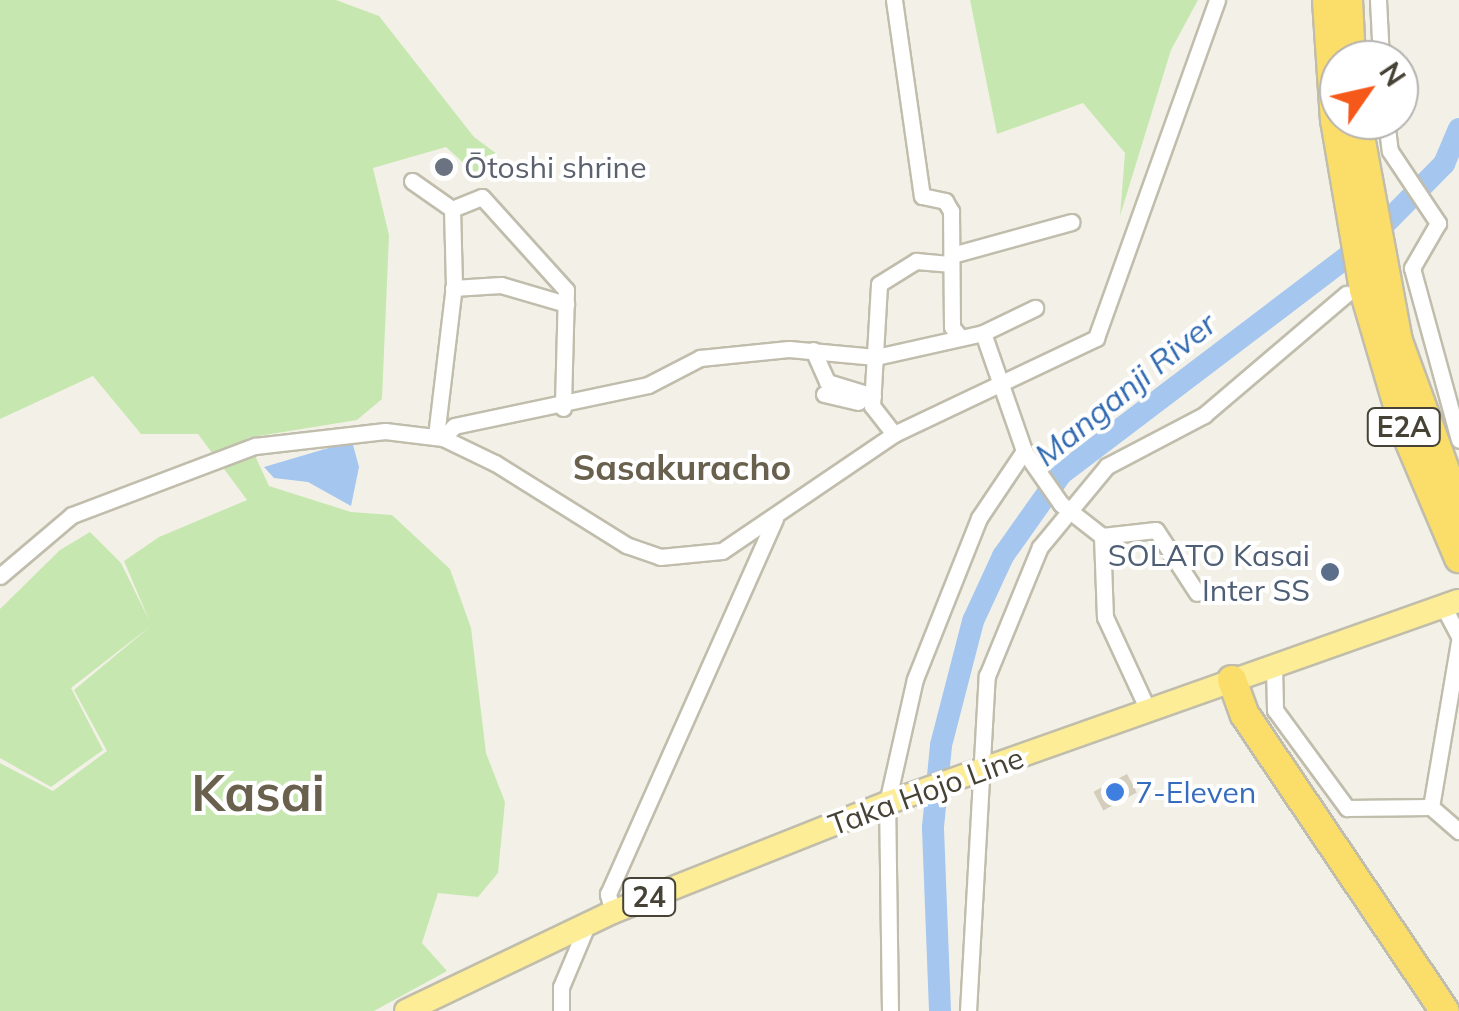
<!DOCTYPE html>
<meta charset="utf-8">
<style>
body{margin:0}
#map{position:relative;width:1459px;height:1011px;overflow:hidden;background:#f3f1e7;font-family:Mulish,sans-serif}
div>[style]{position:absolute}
.green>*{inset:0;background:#c7e7b0}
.water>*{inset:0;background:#a4c6ef}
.river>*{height:22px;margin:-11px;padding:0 11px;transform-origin:11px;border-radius:11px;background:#a4c6ef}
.building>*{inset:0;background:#d5cebc;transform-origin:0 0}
.roads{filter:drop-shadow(2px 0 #c1bdac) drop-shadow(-2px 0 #c1bdac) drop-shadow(0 2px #c1bdac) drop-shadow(0 -2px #c1bdac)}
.minor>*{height:15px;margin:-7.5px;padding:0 7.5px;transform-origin:7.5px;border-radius:7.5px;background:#fff}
.primary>*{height:22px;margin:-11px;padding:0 11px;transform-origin:11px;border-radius:11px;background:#fced96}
.motorway>*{height:28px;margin:-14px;padding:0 14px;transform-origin:14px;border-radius:14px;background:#fbde69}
.dots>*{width:28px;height:28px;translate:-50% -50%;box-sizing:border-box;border:5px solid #fff;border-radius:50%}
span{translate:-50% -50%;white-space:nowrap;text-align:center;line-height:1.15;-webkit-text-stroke:8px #fff;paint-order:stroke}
.shield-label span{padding:2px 8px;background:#fff;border:2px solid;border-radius:8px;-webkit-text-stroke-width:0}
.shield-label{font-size:28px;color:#464236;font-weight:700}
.worship-label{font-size:30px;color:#5b616d}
.left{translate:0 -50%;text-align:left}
.service-label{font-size:30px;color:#4e5e75}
.right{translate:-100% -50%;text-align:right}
.street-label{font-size:30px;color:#464236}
.shop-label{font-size:30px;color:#366cbe}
.water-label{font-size:32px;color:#316ab0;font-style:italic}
.quarter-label{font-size:35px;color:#69614d;font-weight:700}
.town-label{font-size:50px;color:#69614d;font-weight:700}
.north{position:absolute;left:1319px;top:40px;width:100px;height:100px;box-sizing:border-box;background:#fff;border:2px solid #b5b3af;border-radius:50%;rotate:56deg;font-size:28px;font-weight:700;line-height:40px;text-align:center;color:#464236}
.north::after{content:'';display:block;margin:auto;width:35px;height:45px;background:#f6581a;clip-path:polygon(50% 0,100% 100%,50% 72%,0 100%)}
</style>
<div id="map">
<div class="green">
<div style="clip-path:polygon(0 0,336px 0,379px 16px,474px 137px,497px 154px,495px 168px,479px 177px,446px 147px,373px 168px,389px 235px,382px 399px,357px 420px,247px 438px,269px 486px,351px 512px,392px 515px,450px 569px,471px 628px,486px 753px,505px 802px,498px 873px,478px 897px,438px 893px,422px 943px,447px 971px,374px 1011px,0 1011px,0 763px,53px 791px,107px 751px,74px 690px,152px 625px,71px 688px,103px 750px,51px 787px,0 758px,0 609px,60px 550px,90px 532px,121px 563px,149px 620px,124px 561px,159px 537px,247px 500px,198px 434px,141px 434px,93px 376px,0 419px)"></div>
<div style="clip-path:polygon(970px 0,1198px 0,1171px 50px,1120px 216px,1125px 153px,1083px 103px,997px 134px)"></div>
</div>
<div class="water">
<div style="clip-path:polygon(352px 441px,359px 467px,351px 506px,308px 482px,274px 478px,264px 467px)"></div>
</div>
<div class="river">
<div style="left:940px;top:1011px;width:184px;rotate:-92.2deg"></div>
<div style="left:933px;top:827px;width:82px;rotate:-84.4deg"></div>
<div style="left:941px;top:745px;width:128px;rotate:-75.5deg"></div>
<div style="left:973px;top:621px;width:72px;rotate:-65.2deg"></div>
<div style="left:1003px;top:556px;width:100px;rotate:-54.7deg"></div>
<div style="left:1061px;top:474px;width:387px;rotate:-37.2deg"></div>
<div style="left:1369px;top:240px;width:107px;rotate:-45.4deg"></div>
<div style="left:1444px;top:164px;width:38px;rotate:-67deg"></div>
</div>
<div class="building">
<div style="left:1127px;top:774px;width:21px;height:38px;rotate:62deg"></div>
</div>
<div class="roads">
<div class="minor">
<div style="left:894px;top:0;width:198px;rotate:81.9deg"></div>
<div style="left:922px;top:196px;width:24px;rotate:12deg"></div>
<div style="left:945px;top:201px;width:12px;rotate:59deg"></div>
<div style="left:951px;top:211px;width:116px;rotate:89.5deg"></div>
<div style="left:952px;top:327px;width:11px;rotate:52deg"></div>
<div style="left:1378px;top:0;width:60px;rotate:87.1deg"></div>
<div style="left:1386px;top:120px;width:31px;rotate:83deg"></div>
<div style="left:1390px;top:151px;width:87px;rotate:56.3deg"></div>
<div style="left:1438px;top:223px;width:52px;rotate:120deg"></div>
<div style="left:1412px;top:268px;width:178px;rotate:74.7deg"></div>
<div style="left:412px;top:181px;width:49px;rotate:35deg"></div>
<div style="left:952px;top:255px;width:124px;rotate:-15.4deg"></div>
<div style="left:453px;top:288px;width:48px;rotate:-3.6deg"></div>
<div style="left:501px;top:285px;width:68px;rotate:16.3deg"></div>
<div style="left:983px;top:333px;width:58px;rotate:-25.7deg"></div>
<div style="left:813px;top:350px;width:35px;rotate:66deg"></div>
<div style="left:827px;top:382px;width:48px;rotate:16.9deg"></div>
<div style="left:824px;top:394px;width:35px;rotate:13deg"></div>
<div style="left:894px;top:434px;width:36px;rotate:-128deg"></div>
<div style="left:872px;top:406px;width:122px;rotate:-86.7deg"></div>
<div style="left:879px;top:284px;width:44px;rotate:-31.9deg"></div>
<div style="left:916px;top:261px;width:33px;rotate:5deg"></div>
<div style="left:436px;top:436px;width:152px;rotate:-83.2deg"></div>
<div style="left:454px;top:285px;width:76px;rotate:-91.5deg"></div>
<div style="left:452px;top:209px;width:32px;rotate:-22deg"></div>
<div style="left:482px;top:197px;width:125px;rotate:47.9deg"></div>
<div style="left:566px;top:290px;width:118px;rotate:91.5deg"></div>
<div style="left:443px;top:438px;width:16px;rotate:-47deg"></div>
<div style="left:454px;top:426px;width:198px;rotate:-11.9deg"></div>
<div style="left:648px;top:385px;width:59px;rotate:-27.4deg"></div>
<div style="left:700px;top:358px;width:89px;rotate:-5.8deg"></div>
<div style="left:789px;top:349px;width:87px;rotate:5.3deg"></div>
<div style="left:876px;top:357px;width:110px;rotate:-12.6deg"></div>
<div style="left:983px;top:333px;width:125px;rotate:70.8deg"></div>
<div style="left:1024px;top:451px;width:65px;rotate:55.1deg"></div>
<div style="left:1061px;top:504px;width:52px;rotate:38deg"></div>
<div style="left:1102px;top:536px;width:54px;rotate:-6.3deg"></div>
<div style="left:1156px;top:530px;width:75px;rotate:56.9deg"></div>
<div style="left:1102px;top:536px;width:81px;rotate:87.9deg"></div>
<div style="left:1105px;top:617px;width:102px;rotate:65.2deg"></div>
<div style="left:0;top:576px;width:94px;rotate:-40.3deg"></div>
<div style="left:72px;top:515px;width:196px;rotate:-20.7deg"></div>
<div style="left:255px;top:446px;width:131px;rotate:-6.6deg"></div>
<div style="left:385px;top:431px;width:58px;rotate:6.9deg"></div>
<div style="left:443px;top:438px;width:58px;rotate:25.7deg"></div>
<div style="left:495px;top:463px;width:155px;rotate:32deg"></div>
<div style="left:626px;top:545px;width:36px;rotate:19deg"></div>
<div style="left:660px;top:557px;width:62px;rotate:-5.5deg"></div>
<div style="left:722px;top:551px;width:208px;rotate:-34.2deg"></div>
<div style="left:894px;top:434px;width:224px;rotate:-25.4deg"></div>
<div style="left:1096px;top:338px;width:359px;rotate:-70.3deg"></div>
<div style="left:1443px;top:606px;width:34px;rotate:62deg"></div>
<div style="left:1274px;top:665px;width:45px;rotate:88.7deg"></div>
<div style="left:1275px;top:710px;width:122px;rotate:53.7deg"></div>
<div style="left:1347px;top:808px;width:84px;rotate:-0.7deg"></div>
<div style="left:1431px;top:807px;width:37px;rotate:41deg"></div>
<div style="left:1431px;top:807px;width:168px;rotate:-80.4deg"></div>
<div style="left:613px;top:912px;width:19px;rotate:-106deg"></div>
<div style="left:608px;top:894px;width:411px;rotate:-66deg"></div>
<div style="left:561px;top:1011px;width:24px;rotate:-90deg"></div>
<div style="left:561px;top:987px;width:67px;rotate:-67.2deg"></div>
<div style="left:890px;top:1011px;width:208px;rotate:-90.8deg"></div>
<div style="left:887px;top:803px;width:127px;rotate:-77.3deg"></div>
<div style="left:915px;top:679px;width:173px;rotate:-68.3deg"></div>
<div style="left:979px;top:518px;width:81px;rotate:-56.1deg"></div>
<div style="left:968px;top:1011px;width:336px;rotate:-86.8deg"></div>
<div style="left:987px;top:676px;width:139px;rotate:-67.7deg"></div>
<div style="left:1040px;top:547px;width:105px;rotate:-50.4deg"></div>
<div style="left:1107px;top:466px;width:110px;rotate:-27.7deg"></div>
<div style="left:1204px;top:415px;width:187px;rotate:-40.4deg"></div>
</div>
<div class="primary">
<div style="left:406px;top:1011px;width:229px;rotate:-25.6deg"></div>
<div style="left:613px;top:912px;width:295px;rotate:-21.7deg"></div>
<div style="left:887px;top:803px;width:606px;rotate:-19.48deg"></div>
</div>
<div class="motorway">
<div style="left:1327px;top:0;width:120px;rotate:86.2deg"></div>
<div style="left:1335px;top:120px;width:172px;rotate:80.3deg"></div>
<div style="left:1364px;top:290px;width:149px;rotate:73.6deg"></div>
<div style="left:1406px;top:433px;width:136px;rotate:67deg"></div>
<div style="left:1348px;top:0;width:60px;rotate:87.1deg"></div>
<div style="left:1357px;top:120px;width:225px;rotate:79.5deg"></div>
<div style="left:1398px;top:341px;width:179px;rotate:70deg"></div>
<div style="left:1232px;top:680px;width:37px;rotate:70deg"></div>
<div style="left:1245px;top:715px;width:357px;rotate:56deg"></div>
</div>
</div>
<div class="dots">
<div style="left:444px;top:167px;background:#6b7280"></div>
<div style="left:1330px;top:572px;background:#5c6f8a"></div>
<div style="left:1115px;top:792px;background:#3f7fe0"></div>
</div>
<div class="shield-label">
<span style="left:1404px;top:427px">E2A</span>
<span style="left:649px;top:897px">24</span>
</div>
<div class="worship-label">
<span class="left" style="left:464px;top:167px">Ōtoshi shrine</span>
</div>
<div class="service-label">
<span class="right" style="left:1310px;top:572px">SOLATO Kasai<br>Inter SS</span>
</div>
<div class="street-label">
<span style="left:926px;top:791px;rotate:-20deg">Taka Hojo Line</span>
</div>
<div class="shop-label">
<span class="left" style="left:1135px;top:792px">7-Eleven</span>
</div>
<div class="water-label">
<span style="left:1125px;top:389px;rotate:-39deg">Manganji River</span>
</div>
<div class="quarter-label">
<span style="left:682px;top:467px">Sasakuracho</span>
</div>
<div class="town-label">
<span style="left:258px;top:793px">Kasai</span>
</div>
<div class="north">N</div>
</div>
